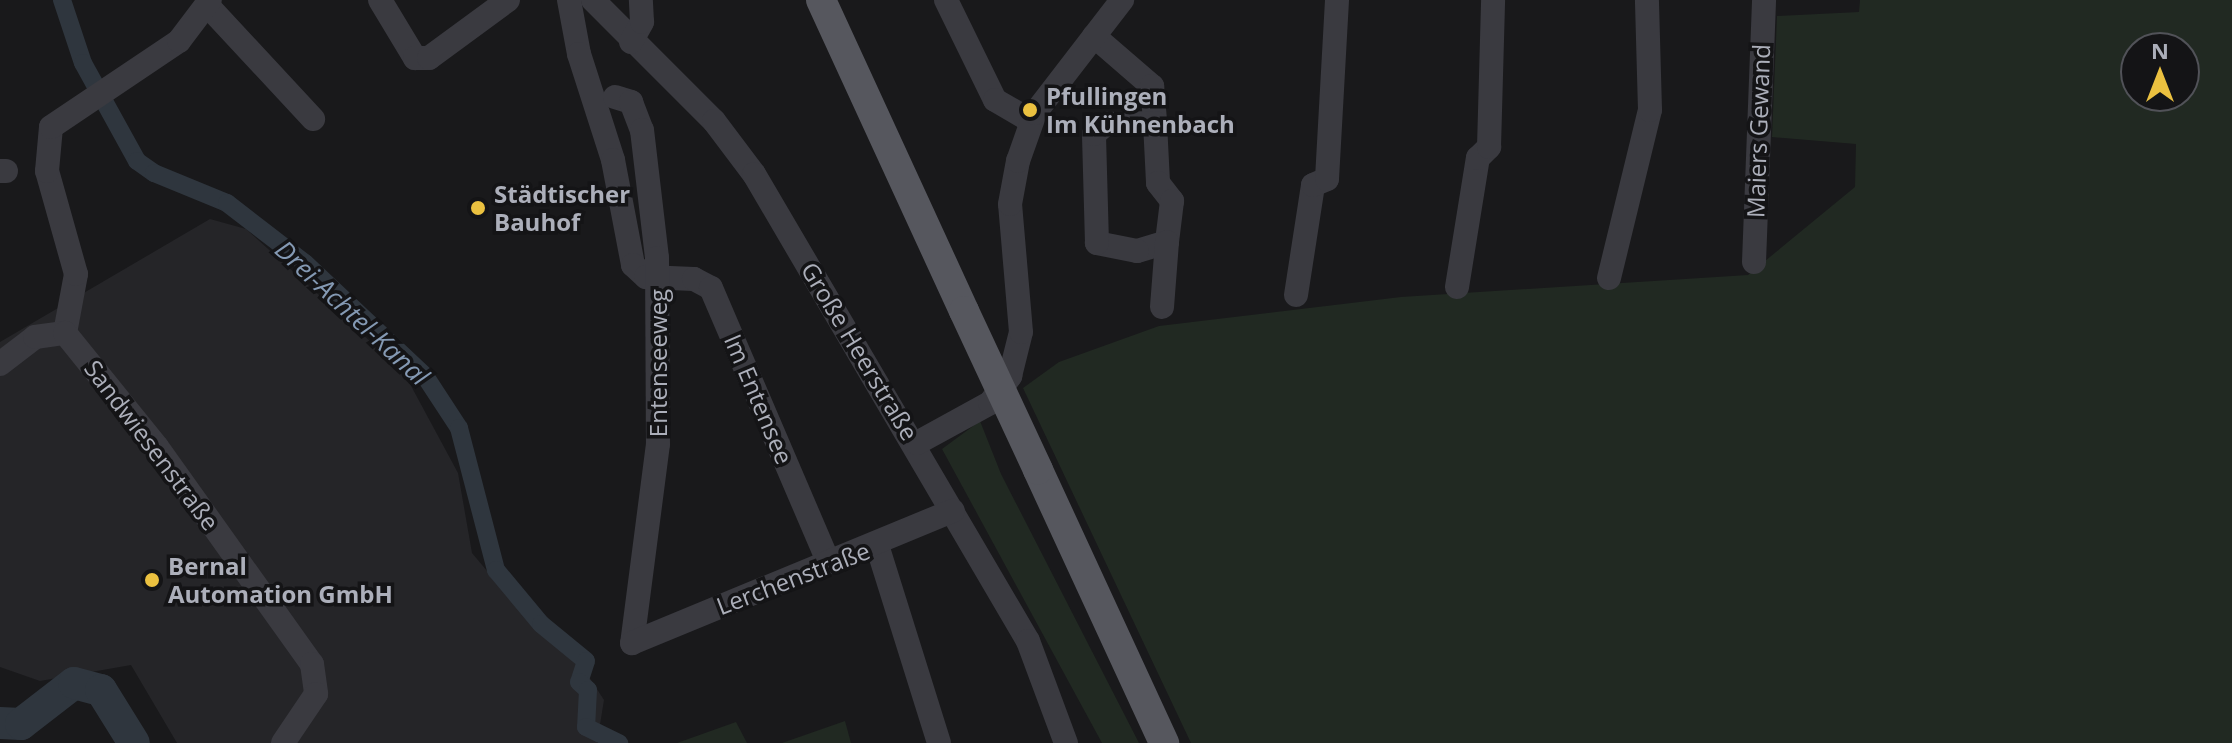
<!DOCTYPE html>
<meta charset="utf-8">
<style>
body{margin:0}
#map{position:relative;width:2232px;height:743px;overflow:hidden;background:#19191b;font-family:"Open Sans",sans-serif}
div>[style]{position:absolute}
.built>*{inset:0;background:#252528}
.green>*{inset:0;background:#212922}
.canal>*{height:18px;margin:-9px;padding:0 9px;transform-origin:9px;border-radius:9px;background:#2f363e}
.river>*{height:32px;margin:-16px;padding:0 16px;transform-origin:16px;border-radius:16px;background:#2f363e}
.minor>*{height:24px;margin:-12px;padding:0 12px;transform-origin:12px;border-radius:12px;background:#3a3a40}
.major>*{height:30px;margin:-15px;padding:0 15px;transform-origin:15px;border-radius:15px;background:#56575e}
.major-bridge>*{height:30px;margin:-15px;padding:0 15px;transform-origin:15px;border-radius:15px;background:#56575e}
.dots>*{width:22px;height:22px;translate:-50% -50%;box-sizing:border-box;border:4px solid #141416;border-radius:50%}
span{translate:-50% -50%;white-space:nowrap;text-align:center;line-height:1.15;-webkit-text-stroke:7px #141416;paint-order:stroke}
.poi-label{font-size:24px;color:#acafba;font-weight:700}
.left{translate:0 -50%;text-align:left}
.street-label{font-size:24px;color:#acafba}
.water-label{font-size:26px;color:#8499b3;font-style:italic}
.north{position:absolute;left:2120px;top:32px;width:80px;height:80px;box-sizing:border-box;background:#141416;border:2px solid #515258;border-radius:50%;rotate:0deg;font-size:22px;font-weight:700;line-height:32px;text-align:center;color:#acafba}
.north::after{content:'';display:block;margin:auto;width:28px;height:36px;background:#ebc140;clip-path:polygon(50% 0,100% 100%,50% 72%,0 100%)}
</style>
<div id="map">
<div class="built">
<div style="clip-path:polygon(210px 219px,246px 229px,403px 371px,458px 473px,472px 553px,519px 609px,584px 669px,604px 700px,597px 743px,177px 743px,131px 665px,40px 681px,0 667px,0 342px)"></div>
</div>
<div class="green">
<div style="clip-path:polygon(evenodd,1860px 0,2232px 0,2232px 743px,1191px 743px,1023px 388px,1059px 362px,1159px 326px,1401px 297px,1748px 275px,1855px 187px,1856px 144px,1772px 137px,1777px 16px,1859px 12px,1860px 0,2136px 48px,2184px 48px,2184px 96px,2136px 96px,2136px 48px)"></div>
<div style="clip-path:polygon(980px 421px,1001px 474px,1139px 743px,1102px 743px,942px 449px)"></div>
<div style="clip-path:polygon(845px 721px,851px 743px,782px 743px)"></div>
<div style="clip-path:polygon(736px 722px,747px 743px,677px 743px)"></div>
</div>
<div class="canal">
<div style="left:62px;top:0;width:66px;rotate:71.6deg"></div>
<div style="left:83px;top:63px;width:112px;rotate:61.1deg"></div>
<div style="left:137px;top:161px;width:21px;rotate:35deg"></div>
<div style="left:154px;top:173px;width:79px;rotate:22.3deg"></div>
<div style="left:227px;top:203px;width:98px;rotate:37.6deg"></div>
<div style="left:305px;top:263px;width:165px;rotate:43.3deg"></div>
<div style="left:425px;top:376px;width:62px;rotate:56.8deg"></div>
<div style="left:459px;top:428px;width:147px;rotate:75.4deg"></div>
<div style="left:496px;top:570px;width:70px;rotate:50.2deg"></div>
<div style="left:541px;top:624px;width:58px;rotate:39.4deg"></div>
<div style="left:586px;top:661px;width:22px;rotate:108deg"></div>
<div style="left:579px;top:682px;width:12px;rotate:42deg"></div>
<div style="left:588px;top:690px;width:37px;rotate:93deg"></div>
<div style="left:586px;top:727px;width:37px;rotate:26deg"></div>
</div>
<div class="river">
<div style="left:0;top:723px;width:21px;rotate:3deg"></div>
<div style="left:21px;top:724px;width:67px;rotate:-37.7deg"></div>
<div style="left:74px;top:683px;width:28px;rotate:15deg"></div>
<div style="left:101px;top:690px;width:62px;rotate:58.1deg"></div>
</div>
<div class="minor">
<div style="left:380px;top:0;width:68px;rotate:58.9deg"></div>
<div style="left:415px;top:58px;width:14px"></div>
<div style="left:429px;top:58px;width:98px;rotate:-36.3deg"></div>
<div style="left:569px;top:0;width:55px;rotate:79.5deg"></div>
<div style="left:579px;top:54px;width:111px;rotate:72.2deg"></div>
<div style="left:613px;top:160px;width:107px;rotate:79.2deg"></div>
<div style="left:633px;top:265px;width:18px;rotate:43deg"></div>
<div style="left:646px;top:277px;width:48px;rotate:2.4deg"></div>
<div style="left:694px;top:279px;width:19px;rotate:28deg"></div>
<div style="left:711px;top:288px;width:297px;rotate:66.8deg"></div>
<div style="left:593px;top:0;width:171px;rotate:45deg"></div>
<div style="left:714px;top:121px;width:66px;rotate:53deg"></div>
<div style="left:754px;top:174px;width:541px;rotate:59.6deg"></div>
<div style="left:1028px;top:641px;width:109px;rotate:69.6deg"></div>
<div style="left:946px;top:0;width:111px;rotate:63.9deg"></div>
<div style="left:995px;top:100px;width:42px;rotate:30.3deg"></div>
<div style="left:209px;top:7px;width:153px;rotate:47.1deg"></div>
<div style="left:1094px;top:36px;width:77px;rotate:40.8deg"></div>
<div style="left:1152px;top:86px;width:37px;rotate:85deg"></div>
<div style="left:1155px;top:123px;width:60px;rotate:87.1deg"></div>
<div style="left:1158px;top:183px;width:23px;rotate:52deg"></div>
<div style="left:1172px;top:201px;width:41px;rotate:97deg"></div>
<div style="left:1167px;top:242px;width:31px;rotate:163deg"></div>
<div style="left:1137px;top:251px;width:41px;rotate:-168.7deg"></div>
<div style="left:1097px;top:243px;width:109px;rotate:-91.6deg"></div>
<div style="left:1094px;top:134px;width:16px;rotate:-40deg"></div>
<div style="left:1106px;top:124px;width:49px;rotate:-1.2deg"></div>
<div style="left:631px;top:42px;width:23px;rotate:-61deg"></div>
<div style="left:642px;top:22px;width:22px;rotate:-93deg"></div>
<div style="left:615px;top:97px;width:17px;rotate:17deg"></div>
<div style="left:631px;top:102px;width:30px;rotate:69deg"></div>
<div style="left:642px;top:130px;width:129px;rotate:83.3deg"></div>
<div style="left:657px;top:258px;width:186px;rotate:89.7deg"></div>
<div style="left:658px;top:444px;width:201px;rotate:97.4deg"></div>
<div style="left:0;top:171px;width:6px"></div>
<div style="left:1754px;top:262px;width:262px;rotate:-87.8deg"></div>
<div style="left:1609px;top:278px;width:173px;rotate:-76.3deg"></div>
<div style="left:1650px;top:110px;width:110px;rotate:-91.6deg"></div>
<div style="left:1457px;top:287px;width:131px;rotate:-80.8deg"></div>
<div style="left:1478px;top:158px;width:16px;rotate:-45deg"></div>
<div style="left:1489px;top:147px;width:147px;rotate:-88.4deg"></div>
<div style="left:1296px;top:295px;width:111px;rotate:-81.2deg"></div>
<div style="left:1313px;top:185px;width:15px;rotate:-23deg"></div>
<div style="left:1327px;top:179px;width:179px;rotate:-86.8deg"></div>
<div style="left:1162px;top:307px;width:65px;rotate:-85.6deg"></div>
<div style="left:65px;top:333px;width:60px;rotate:-79.4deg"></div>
<div style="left:76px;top:274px;width:107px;rotate:-105.7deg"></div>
<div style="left:47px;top:171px;width:44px;rotate:-84.8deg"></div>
<div style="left:51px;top:127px;width:154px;rotate:-33.9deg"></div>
<div style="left:179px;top:41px;width:51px;rotate:-52.9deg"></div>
<div style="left:0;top:364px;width:44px;rotate:-37.6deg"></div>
<div style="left:35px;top:337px;width:30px;rotate:-8deg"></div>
<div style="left:65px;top:333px;width:146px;rotate:51.1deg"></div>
<div style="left:157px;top:447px;width:267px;rotate:54.5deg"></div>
<div style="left:312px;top:664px;width:30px;rotate:82deg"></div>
<div style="left:316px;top:694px;width:59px;rotate:124deg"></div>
<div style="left:917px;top:443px;width:83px;rotate:-28.7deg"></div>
<div style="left:990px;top:403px;width:34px;rotate:-53deg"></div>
<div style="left:1010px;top:376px;width:45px;rotate:-76deg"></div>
<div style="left:1021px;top:332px;width:128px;rotate:-94.9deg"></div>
<div style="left:1010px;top:204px;width:44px;rotate:-79.5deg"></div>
<div style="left:1018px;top:161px;width:51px;rotate:-70.5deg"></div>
<div style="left:1035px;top:113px;width:143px;rotate:-52.4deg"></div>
<div style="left:877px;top:545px;width:207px;rotate:72.6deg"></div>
<div style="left:632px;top:643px;width:347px;rotate:-22.4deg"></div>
</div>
<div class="major">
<div style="left:821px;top:0;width:342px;rotate:65.3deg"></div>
<div style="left:1038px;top:470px;width:301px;rotate:65.2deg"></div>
</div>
<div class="major-bridge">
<div style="left:964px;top:311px;width:175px;rotate:65deg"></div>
</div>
<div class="dots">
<div style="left:1030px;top:110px;background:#ebc140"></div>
<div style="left:478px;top:208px;background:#ebc140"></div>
<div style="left:152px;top:580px;background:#ebc140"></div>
</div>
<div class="poi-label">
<span class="left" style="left:1046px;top:110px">Pfullingen<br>Im Kühnenbach</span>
<span class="left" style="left:494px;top:208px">Städtischer<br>Bauhof</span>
<span class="left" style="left:168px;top:580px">Bernal<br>Automation GmbH</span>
</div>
<div class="street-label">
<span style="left:1758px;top:131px;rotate:-88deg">Maiers Gewand</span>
<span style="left:860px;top:351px;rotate:59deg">Große Heerstraße</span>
<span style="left:658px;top:363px;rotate:-90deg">Entenseeweg</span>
<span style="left:759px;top:399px;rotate:67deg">Im Entensee</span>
<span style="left:152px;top:445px;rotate:53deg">Sandwiesenstraße</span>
<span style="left:793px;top:578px;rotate:-21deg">Lerchenstraße</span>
</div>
<div class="water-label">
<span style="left:352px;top:313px;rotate:43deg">Drei-Achtel-Kanal</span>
</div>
<div class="north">N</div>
</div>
